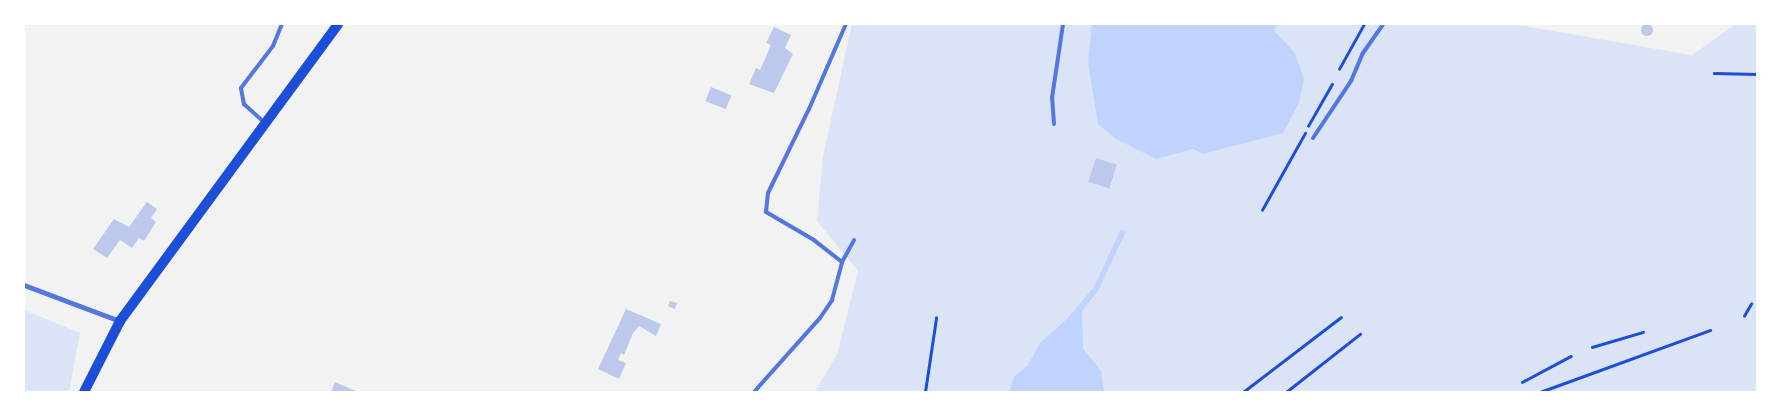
<!DOCTYPE html>
<style>
body{margin:0}
#map{position:relative;width:1781px;height:416px;overflow:hidden;background:#f2f2f2;font-family:"Roboto Condensed",sans-serif}
div>[style]{position:absolute}
.green>*{inset:0;background:#dbe4f7}
.water>*{inset:0;background:#bfd3fe}
.building>*{inset:0;background:#bdc9ec;transform-origin:0 0}
.round{border-radius:50%}
.path>*{height:2.5px;margin:-1.25px;padding:0 1.25px;transform-origin:1.25px;border-radius:1.25px;background:#1d4ed8}
.service>*{height:4px;margin:-2px;padding:0 2px;transform-origin:2px;border-radius:2px;background:#5277de}
.minor>*{height:5px;margin:-2.5px;padding:0 2.5px;transform-origin:2.5px;border-radius:2.5px;background:#5277de}
.secondary>*{height:10px;margin:-5px;padding:0 5px;transform-origin:5px;border-radius:5px;background:#1d4ed8}
span{translate:-50% -50%;white-space:nowrap;text-align:center;line-height:1.15;-webkit-text-stroke:4px #fff;paint-order:stroke}
.frame{position:absolute;inset:0;border:25px solid #fff;pointer-events:none}
</style>
<div id="map">
<div class="green">
<div style="clip-path:polygon(852px 24px,1513px 24px,1692px 55px,1736px 24px,1757px 24px,1757px 392px,815px 392px,837px 354px,858px 271px,817px 221px,823px 156px)"></div>
<div style="clip-path:polygon(24px 310px,80px 333px,69px 392px,24px 392px)"></div>
</div>
<div class="water">
<div style="clip-path:polygon(1092px 24px,1277px 24px,1274px 31px,1295px 53px,1304px 79px,1299px 103px,1283px 133px,1203px 154px,1193px 149px,1156px 159px,1116px 139px,1098px 124px,1088px 62px)"></div>
<div style="clip-path:polygon(1121px 229px,1126px 232px,1121px 242px,1098px 291px,1082px 311px,1083px 348px,1101px 371px,1104px 392px,1009px 392px,1014px 377px,1028px 365px,1041px 342px,1067px 319px,1094px 287px)"></div>
</div>
<div class="building">
<div class="round" style="left:1641px;top:24px;width:12px;height:12px"></div>
<div style="clip-path:polygon(774px 27px,791px 35px,785px 48px,793px 54px,774px 93px,749px 84px,756px 68px,760px 70px,771px 45px,766px 43px)"></div>
<div style="left:711px;top:87px;width:22px;height:15px;rotate:22deg"></div>
<div style="left:1096px;top:158px;width:22px;height:25px;rotate:18deg"></div>
<div style="clip-path:polygon(147px 202px,157px 209px,151px 218px,156px 222px,144px 241px,139px 238px,132px 248px,120px 240px,107px 258px,93px 249px,114px 219px,129px 227px)"></div>
<div style="clip-path:polygon(670px 301px,677px 303px,675px 309px,668px 306px)"></div>
<div style="clip-path:polygon(626px 309px,661px 324px,656px 336px,639px 326px,633px 333px,624px 355px,621px 353px,618px 360px,626px 363px,619px 379px,598px 369px)"></div>
<div style="clip-path:polygon(335px 382px,358px 392px,331px 392px)"></div>
</div>
<div class="path">
<div style="left:1339px;top:69px;width:51px;rotate:-60.9deg"></div>
<div style="left:1714px;top:73px;width:43px;rotate:1.3deg"></div>
<div style="left:1308px;top:126px;width:48px;rotate:-60.3deg"></div>
<div style="left:1262px;top:210px;width:88px;rotate:-60.8deg"></div>
<div style="left:1744px;top:316px;width:14px;rotate:-60deg"></div>
<div style="left:1592px;top:347px;width:53px;rotate:-16.4deg"></div>
<div style="left:1522px;top:382px;width:55px;rotate:-28deg"></div>
<div style="left:925px;top:392px;width:75px;rotate:-81.5deg"></div>
<div style="left:1243px;top:392px;width:123px;rotate:-37.4deg"></div>
<div style="left:1286px;top:392px;width:94px;rotate:-38.1deg"></div>
<div style="left:1540px;top:392px;width:181px;rotate:-20deg"></div>
</div>
<div class="service">
<div style="left:265px;top:123px;width:28px;rotate:-138deg"></div>
<div style="left:244px;top:104px;width:16px;rotate:-101deg"></div>
<div style="left:241px;top:88px;width:53px;rotate:-52.7deg"></div>
<div style="left:273px;top:46px;width:24px;rotate:-68deg"></div>
<div style="left:1054px;top:124px;width:26px;rotate:-94deg"></div>
<div style="left:1052px;top:98px;width:75px;rotate:-81.5deg"></div>
<div style="left:1313px;top:138px;width:69px;rotate:-56.3deg"></div>
<div style="left:1351px;top:81px;width:30px;rotate:-67deg"></div>
<div style="left:1363px;top:53px;width:35px;rotate:-55deg"></div>
<div style="left:842px;top:262px;width:36px;rotate:-142deg"></div>
<div style="left:814px;top:240px;width:56px;rotate:-149.7deg"></div>
<div style="left:766px;top:212px;width:19px;rotate:-84deg"></div>
<div style="left:768px;top:193px;width:93px;rotate:-64deg"></div>
<div style="left:809px;top:109px;width:93px;rotate:-66.5deg"></div>
<div style="left:754px;top:392px;width:99px;rotate:-48.3deg"></div>
<div style="left:820px;top:318px;width:22px;rotate:-56deg"></div>
<div style="left:832px;top:300px;width:39px;rotate:-75deg"></div>
<div style="left:842px;top:262px;width:25px;rotate:-61deg"></div>
</div>
<div class="minor">
<div style="left:24px;top:285px;width:103px;rotate:20.6deg"></div>
</div>
<div class="secondary">
<div style="left:84px;top:392px;width:80px;rotate:-63.1deg"></div>
<div style="left:120px;top:321px;width:368px;rotate:-53.7deg"></div>
</div>
<div class="frame"></div>
</div>
